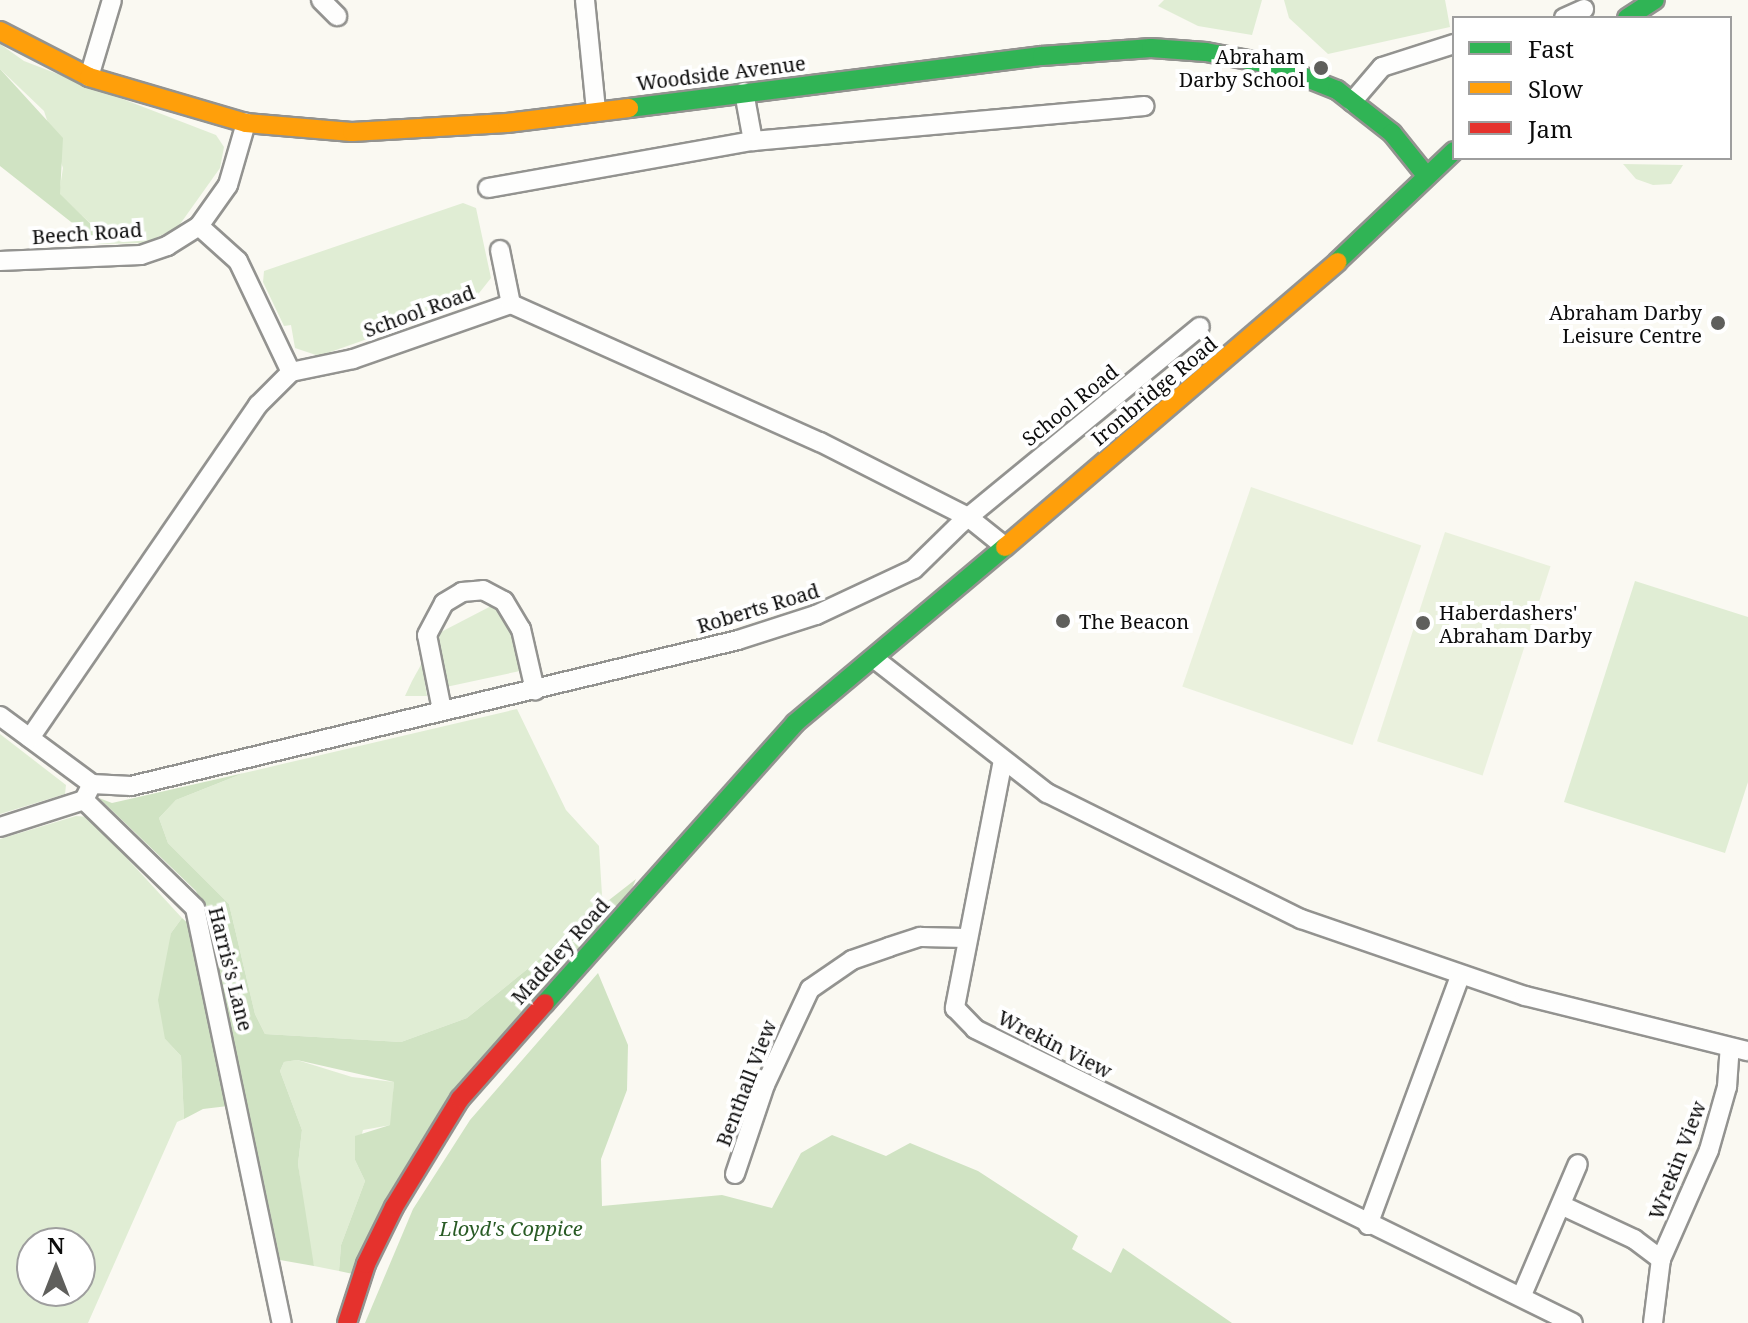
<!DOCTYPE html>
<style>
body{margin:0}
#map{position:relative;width:1748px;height:1323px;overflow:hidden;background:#faf9f2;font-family:"Noto Serif",serif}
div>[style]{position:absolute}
.green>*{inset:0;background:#e0edd4}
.forest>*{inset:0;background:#d0e3c3}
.pitch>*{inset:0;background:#eaf1dd;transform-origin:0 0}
.roads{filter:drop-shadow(2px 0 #939390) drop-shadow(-2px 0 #939390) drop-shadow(0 2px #939390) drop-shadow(0 -2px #939390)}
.street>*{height:18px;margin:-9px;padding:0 9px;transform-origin:9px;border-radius:9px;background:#fefefd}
.fast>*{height:18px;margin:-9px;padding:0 9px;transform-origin:9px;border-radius:9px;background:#30b455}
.slow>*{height:18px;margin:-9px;padding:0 9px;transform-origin:9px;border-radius:9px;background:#ff9f0a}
.jam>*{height:18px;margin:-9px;padding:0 9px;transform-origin:9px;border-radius:9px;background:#e5322d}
.dots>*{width:22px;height:22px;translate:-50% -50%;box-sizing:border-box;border:4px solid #fff;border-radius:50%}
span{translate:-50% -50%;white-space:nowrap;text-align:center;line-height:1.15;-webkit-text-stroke:8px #fff;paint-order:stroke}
.poi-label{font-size:20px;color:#0c0c0c}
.right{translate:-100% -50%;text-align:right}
.left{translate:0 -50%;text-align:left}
.street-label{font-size:20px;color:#0c0c0c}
.park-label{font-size:20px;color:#295b25;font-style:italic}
.legend{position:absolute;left:1452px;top:16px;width:280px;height:144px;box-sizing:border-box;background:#fff;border:2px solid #9e9e9e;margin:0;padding:10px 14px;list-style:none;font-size:24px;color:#0c0c0c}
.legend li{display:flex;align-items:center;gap:16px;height:40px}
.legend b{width:40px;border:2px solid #9e9e9e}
.north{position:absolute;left:16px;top:1227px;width:80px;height:80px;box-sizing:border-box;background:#fff;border:2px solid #9e9e9e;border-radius:50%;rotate:0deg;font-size:22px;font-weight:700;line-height:32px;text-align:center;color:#0c0c0c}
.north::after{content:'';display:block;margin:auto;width:28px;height:36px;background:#5f5f5c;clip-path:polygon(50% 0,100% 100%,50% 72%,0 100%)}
</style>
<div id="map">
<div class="green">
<div style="clip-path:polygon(1164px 0,1262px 0,1252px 35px,1198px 26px,1158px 6px)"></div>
<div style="clip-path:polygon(1284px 0,1445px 0,1450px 27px,1328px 54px,1289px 18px)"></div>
<div style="clip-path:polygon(0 44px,24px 61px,216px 135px,224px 147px,220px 168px,178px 227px,146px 243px,99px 244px,105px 237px,59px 194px,63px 168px,44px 111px,0 69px)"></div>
<div style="clip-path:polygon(1623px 164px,1683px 165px,1671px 184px,1653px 185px,1636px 179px)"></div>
<div style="clip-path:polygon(463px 203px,476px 208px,491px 278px,472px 302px,319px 356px,295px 348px,291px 325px,284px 326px,263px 282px,264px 271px)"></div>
<div style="clip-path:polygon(1635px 581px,1748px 617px,1748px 782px,1725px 853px,1564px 802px)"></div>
<div style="clip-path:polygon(495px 604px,511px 625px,520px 671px,446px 687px,437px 644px,441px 632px)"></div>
<div style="clip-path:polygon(422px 663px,427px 696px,405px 696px,412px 681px)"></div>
<div style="clip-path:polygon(517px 709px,566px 810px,599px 846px,602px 895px,546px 954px,467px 1018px,401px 1042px,265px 1034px,255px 1014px,229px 904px,168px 843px,159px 818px,176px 800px,244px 773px)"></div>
<div style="clip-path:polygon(0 734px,66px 785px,65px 794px,0 814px)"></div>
<div style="clip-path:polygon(evenodd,76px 816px,89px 817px,182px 918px,171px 933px,165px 1039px,181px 1056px,184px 1119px,177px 1122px,88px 1323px,0 1323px,0 839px,76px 816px,32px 1243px,80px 1243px,80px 1291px,32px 1291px,32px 1243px)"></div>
<div style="clip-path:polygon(297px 1060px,352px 1077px,394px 1082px,391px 1125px,363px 1130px,355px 1160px,365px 1181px,341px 1245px,339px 1271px,314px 1266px,310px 1251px,298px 1164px,302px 1130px,280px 1071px,284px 1062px)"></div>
</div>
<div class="forest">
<div style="clip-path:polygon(0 69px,63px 138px,60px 194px,105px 238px,99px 244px,0 166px)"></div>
<div style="clip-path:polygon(244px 773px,176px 800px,159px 818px,168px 843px,229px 904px,255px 1014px,265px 1034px,401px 1042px,467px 1018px,546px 954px,602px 895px,604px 904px,636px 879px,629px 896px,494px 1047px,353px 1274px,339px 1271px,341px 1245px,365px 1181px,355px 1160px,355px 1136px,390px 1125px,394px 1082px,297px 1060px,284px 1062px,280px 1071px,302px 1130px,298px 1164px,314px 1266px,280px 1260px,208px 918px,196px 891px,99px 798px,112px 803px)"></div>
<div style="clip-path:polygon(182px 918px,192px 927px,228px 1106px,203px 1109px,184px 1119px,181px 1056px,165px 1039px,158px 1000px,171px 933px)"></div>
<div style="clip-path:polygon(598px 973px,628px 1045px,627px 1090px,601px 1159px,602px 1206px,722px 1195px,772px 1208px,801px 1153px,832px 1135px,886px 1156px,910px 1143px,978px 1171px,1078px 1236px,1072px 1249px,1111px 1273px,1123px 1248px,1232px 1323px,365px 1323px,413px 1209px,470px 1120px)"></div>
</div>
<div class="pitch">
<div style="left:1251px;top:487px;width:180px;height:211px;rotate:19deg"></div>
<div style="left:1445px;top:532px;width:111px;height:220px;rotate:18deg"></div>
</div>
<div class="roads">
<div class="street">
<div style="left:321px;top:0;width:23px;rotate:45deg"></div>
<div style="left:585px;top:0;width:112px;rotate:84.3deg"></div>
<div style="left:1564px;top:18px;width:22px;rotate:-24deg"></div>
<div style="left:89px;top:77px;width:80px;rotate:-73.4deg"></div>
<div style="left:744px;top:92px;width:50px;rotate:79.6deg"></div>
<div style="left:1352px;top:102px;width:46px;rotate:-49.4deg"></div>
<div style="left:1382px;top:67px;width:76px;rotate:-17.7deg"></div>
<div style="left:488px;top:188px;width:269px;rotate:-10.1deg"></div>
<div style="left:753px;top:141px;width:393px;rotate:-5.1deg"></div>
<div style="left:199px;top:226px;width:52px;rotate:41.9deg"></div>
<div style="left:238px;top:261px;width:123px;rotate:64.5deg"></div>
<div style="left:500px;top:250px;width:55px;rotate:78.5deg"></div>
<div style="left:0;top:261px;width:141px;rotate:-2.4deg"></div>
<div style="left:141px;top:255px;width:28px;rotate:-19deg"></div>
<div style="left:167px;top:246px;width:38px;rotate:-32deg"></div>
<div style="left:199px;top:226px;width:50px;rotate:-54.7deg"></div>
<div style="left:228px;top:185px;width:65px;rotate:-73.8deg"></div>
<div style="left:876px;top:660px;width:217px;rotate:37.9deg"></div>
<div style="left:1047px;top:793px;width:284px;rotate:26.4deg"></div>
<div style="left:1301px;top:919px;width:237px;rotate:19deg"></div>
<div style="left:1525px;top:996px;width:230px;rotate:13.9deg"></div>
<div style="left:442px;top:710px;width:76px;rotate:-101.3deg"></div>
<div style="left:427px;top:635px;width:36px;rotate:-62deg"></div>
<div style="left:444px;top:603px;width:21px;rotate:-31deg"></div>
<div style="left:462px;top:592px;width:21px;rotate:-5deg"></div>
<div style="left:483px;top:590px;width:24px;rotate:28deg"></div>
<div style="left:504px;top:601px;width:33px;rotate:59deg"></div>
<div style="left:521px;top:629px;width:63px;rotate:77.1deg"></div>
<div style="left:0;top:716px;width:114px;rotate:36.5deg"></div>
<div style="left:92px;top:784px;width:18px;rotate:117deg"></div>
<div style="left:84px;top:800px;width:155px;rotate:44.2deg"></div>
<div style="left:195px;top:908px;width:424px;rotate:78.2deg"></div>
<div style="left:30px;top:738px;width:404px;rotate:-55.6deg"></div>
<div style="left:258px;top:405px;width:47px;rotate:-45deg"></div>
<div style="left:291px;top:372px;width:63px;rotate:-11.8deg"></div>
<div style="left:353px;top:359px;width:167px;rotate:-19.2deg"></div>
<div style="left:511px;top:304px;width:338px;rotate:24.1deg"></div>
<div style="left:820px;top:442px;width:166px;rotate:26.9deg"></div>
<div style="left:968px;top:517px;width:45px;rotate:38.7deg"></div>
<div style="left:1003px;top:760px;width:253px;rotate:101deg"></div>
<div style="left:955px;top:1008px;width:29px;rotate:46deg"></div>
<div style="left:975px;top:1029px;width:666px;rotate:26.18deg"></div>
<div style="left:92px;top:784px;width:39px;rotate:3deg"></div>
<div style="left:131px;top:786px;width:624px;rotate:-13.52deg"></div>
<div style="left:738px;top:640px;width:82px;rotate:-17.8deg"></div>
<div style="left:816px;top:615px;width:108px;rotate:-25.1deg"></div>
<div style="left:914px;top:569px;width:66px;rotate:-44.4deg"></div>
<div style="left:961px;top:523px;width:309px;rotate:-39.4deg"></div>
<div style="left:0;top:827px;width:88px;rotate:-17.8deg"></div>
<div style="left:735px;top:1174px;width:94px;rotate:-71.4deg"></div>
<div style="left:765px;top:1085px;width:106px;rotate:-64.9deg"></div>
<div style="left:810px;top:989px;width:51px;rotate:-34.6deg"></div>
<div style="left:852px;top:960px;width:39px;rotate:-19deg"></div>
<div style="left:889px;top:947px;width:33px;rotate:-18deg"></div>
<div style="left:920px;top:937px;width:47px;rotate:1.2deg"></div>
<div style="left:1561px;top:1205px;width:81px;rotate:25deg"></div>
<div style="left:1634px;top:1239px;width:34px;rotate:37deg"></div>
<div style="left:1661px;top:1259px;width:119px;rotate:-66.2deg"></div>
<div style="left:1709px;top:1150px;width:66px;rotate:-74.1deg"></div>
<div style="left:1727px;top:1087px;width:39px;rotate:-86deg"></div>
<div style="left:1368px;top:1225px;width:265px;rotate:-69.7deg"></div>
<div style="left:1522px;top:1295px;width:142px;rotate:-66.9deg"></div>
<div style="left:1653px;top:1323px;width:64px;rotate:-82.9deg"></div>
</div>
<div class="fast">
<div style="left:1627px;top:18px;width:33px;rotate:-33deg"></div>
<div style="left:629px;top:108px;width:416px;rotate:-7.2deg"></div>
<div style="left:1042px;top:56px;width:109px;rotate:-4.2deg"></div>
<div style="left:1151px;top:48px;width:55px;rotate:4.2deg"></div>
<div style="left:1206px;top:52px;width:69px;rotate:10.8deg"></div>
<div style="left:1274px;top:65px;width:68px;rotate:21.6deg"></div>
<div style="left:1337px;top:90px;width:70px;rotate:38deg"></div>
<div style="left:1392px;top:133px;width:53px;rotate:51.2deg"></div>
<div style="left:1337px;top:262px;width:161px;rotate:-43.5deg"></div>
<div style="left:545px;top:1003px;width:375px;rotate:-48.2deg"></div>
<div style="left:795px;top:723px;width:274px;rotate:-40deg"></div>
</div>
<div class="slow">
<div style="left:0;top:31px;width:100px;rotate:27.3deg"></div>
<div style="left:89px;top:77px;width:164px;rotate:16.3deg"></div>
<div style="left:246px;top:123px;width:106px;rotate:4.9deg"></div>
<div style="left:352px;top:132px;width:155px;rotate:-3.3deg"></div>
<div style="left:507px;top:123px;width:123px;rotate:-7deg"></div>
<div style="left:1005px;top:547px;width:438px;rotate:-40.6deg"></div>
</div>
<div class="jam">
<div style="left:347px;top:1323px;width:62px;rotate:-72.1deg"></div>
<div style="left:366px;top:1264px;width:64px;rotate:-63.8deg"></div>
<div style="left:394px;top:1207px;width:127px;rotate:-58.6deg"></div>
<div style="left:460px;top:1099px;width:128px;rotate:-48.5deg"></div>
</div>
</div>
<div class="dots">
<div style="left:1321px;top:68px;background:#5f5f5c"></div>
<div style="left:1718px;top:323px;background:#5f5f5c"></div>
<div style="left:1063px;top:621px;background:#5f5f5c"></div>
<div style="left:1423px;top:623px;background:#5f5f5c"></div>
</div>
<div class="poi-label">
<span class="right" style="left:1305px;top:68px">Abraham<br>Darby School</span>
<span class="right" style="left:1702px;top:324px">Abraham Darby<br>Leisure Centre</span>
<span class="left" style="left:1439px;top:624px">Haberdashers'<br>Abraham Darby</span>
<span class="left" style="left:1079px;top:621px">The Beacon</span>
</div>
<div class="street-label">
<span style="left:721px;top:73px;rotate:-7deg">Woodside Avenue</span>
<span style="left:87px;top:233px;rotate:-4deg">Beech Road</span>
<span style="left:419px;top:311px;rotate:-20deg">School Road</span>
<span style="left:1154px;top:391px;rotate:-40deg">Ironbridge Road</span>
<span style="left:1070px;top:405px;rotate:-39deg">School Road</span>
<span style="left:758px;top:608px;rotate:-17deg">Roberts Road</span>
<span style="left:560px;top:951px;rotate:-48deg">Madeley Road</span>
<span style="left:231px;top:969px;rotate:76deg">Harris's Lane</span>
<span style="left:1055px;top:1044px;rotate:27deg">Wrekin View</span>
<span style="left:746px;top:1083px;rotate:-69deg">Benthall View</span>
<span style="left:1677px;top:1160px;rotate:-69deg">Wrekin View</span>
</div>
<div class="park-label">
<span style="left:511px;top:1228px">Lloyd's Coppice</span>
</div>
<ul class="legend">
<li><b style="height:10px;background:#30b455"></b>Fast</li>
<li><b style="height:10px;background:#ff9f0a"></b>Slow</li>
<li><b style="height:10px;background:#e5322d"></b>Jam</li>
</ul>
<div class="north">N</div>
</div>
